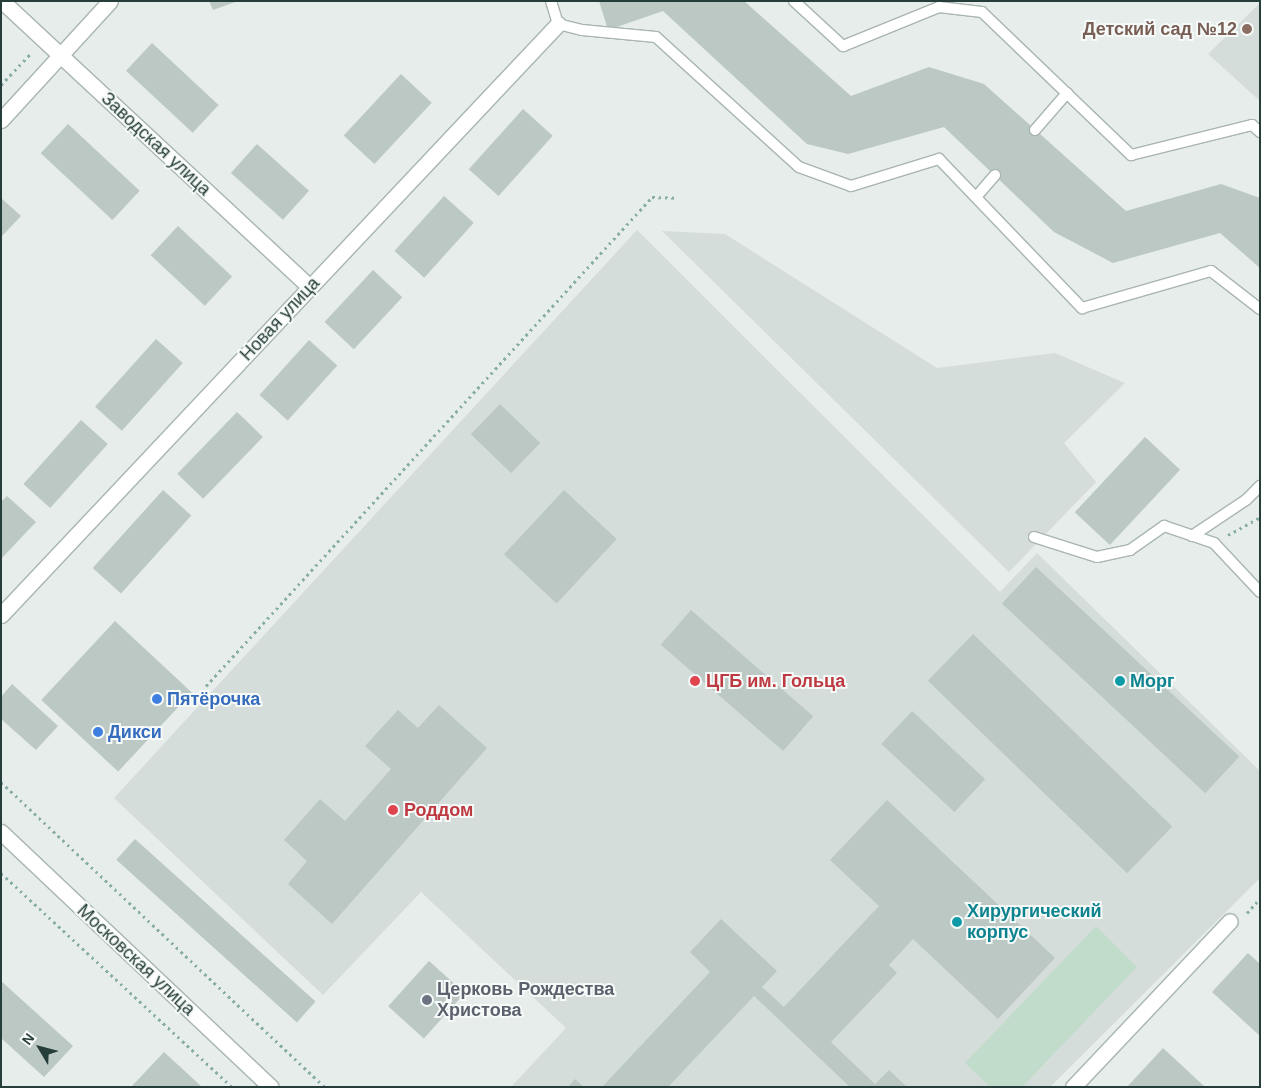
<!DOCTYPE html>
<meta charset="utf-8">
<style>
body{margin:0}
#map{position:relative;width:1261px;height:1088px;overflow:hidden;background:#e6edea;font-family:Arial,sans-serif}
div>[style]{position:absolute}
.built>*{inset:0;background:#d4ddda}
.green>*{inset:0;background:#c1dcca}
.building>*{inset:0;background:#bbc8c4;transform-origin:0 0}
.path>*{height:3px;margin-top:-1.5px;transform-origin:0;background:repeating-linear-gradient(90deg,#89aea5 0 2.5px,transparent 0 6.5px)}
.roads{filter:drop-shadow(1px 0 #a9b5b1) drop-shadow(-1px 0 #a9b5b1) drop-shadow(0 1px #a9b5b1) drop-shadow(0 -1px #a9b5b1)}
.service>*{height:10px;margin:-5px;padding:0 5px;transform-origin:5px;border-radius:5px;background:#fff}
.minor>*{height:15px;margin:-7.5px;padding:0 7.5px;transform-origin:7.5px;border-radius:7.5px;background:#fff}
.tertiary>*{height:15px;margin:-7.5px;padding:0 7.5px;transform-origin:7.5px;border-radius:7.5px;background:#fff}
.dots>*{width:14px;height:14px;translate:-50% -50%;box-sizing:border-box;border:2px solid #f6faf8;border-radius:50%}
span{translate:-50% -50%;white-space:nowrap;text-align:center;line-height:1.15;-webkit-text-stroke:4px #f6faf8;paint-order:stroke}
.education-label{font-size:18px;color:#785e54;font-weight:700}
.right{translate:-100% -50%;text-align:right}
.street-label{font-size:18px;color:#263e39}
.health-label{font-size:18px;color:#be3a42;font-weight:700}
.left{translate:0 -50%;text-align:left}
.culture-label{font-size:18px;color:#0d838f;font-weight:700}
.shop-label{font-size:18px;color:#366cbe;font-weight:700}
.worship-label{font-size:18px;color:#5b616d;font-weight:700}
.frame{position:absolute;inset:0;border:2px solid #263e39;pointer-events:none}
.north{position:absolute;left:15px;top:1023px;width:50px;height:50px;-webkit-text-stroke:4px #f6faf8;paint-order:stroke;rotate:307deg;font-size:14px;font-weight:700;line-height:20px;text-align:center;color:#263e39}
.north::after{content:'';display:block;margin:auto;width:18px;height:22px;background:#263e39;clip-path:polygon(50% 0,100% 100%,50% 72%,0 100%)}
</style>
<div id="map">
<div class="built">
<div style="clip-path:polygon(1260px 3px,1260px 101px,1208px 54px)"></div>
<div style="clip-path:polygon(637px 230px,1000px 592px,1037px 553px,1260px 771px,1260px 878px,1050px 1087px,511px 1087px,566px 1028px,421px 892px,323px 995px,114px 798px)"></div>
<div style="clip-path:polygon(662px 231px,725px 234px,937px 368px,1055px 353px,1125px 383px,1064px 443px,1096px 482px,1009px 572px)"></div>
</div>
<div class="green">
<div style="clip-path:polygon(1096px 926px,1137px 967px,1022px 1087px,990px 1087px,965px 1063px)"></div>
</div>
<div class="building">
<div style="clip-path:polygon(209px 1px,238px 1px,213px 10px)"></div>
<div style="clip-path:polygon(599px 1px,744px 1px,851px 96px,929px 67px,984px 84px,1126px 211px,1221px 184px,1260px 198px,1260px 268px,1220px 233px,1113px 263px,1054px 232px,944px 127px,848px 154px,807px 144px,663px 11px,608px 30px)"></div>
<div style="left:152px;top:43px;width:91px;height:38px;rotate:43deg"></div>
<div style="left:401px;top:74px;width:42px;height:84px;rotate:43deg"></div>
<div style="left:523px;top:109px;width:40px;height:81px;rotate:42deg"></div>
<div style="left:68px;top:124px;width:98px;height:40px;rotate:43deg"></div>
<div style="left:257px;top:144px;width:70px;height:39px;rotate:42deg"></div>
<div style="left:444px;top:196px;width:40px;height:74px;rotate:42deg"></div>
<div style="clip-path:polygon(1px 198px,21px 216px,1px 237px)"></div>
<div style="left:178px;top:226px;width:74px;height:40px;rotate:43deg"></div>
<div style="left:373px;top:270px;width:40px;height:71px;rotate:43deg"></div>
<div style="left:156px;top:339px;width:36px;height:91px;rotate:42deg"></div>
<div style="left:309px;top:340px;width:38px;height:74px;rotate:42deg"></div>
<div style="left:500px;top:404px;width:56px;height:42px;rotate:44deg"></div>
<div style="left:237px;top:412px;width:36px;height:86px;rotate:44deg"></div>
<div style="left:81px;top:420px;width:36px;height:86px;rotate:42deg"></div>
<div style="left:1145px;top:437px;width:48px;height:103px;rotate:43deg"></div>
<div style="left:163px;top:490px;width:38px;height:105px;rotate:42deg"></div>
<div style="left:564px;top:490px;width:72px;height:88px;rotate:43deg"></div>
<div style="clip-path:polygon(7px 496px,36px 522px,1px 559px,1px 502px)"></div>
<div style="left:1036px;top:567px;width:278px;height:50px;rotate:43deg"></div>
<div style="left:691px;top:610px;width:162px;height:46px;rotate:41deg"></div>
<div style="left:115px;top:621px;width:105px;height:108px;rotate:43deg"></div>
<div style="left:973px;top:634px;width:277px;height:65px;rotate:44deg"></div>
<div style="clip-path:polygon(12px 684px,58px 726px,36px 750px,1px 719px,1px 697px)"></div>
<div style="clip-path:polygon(439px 705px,487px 748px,332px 924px,288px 884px,307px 861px,284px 840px,320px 799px,345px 821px,391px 769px,365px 746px,398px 710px,418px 728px)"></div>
<div style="left:912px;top:711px;width:100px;height:45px;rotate:43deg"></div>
<div style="clip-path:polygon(887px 800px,1055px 958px,998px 1019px,913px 939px,889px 965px,897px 973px,831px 1042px,875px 1084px,889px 1070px,907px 1087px,850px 1087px,754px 996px,668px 1087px,602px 1087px,710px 972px,690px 952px,721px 919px,777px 971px,762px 987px,784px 1007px,879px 906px,830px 860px)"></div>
<div style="left:135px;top:839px;width:243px;height:28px;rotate:42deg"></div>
<div style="clip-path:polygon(1248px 953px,1260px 964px,1260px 1036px,1212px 992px)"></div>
<div style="left:429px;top:961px;width:48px;height:61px;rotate:42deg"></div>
<div style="clip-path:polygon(1px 981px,73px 1046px,44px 1077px,1px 1038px)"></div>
<div style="clip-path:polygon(1163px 1048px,1205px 1087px,1127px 1087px)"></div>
<div style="clip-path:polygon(164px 1052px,202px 1087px,131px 1087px)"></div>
<div style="clip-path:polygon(575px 1079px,584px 1087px,568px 1087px)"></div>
</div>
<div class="path">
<div style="left:1px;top:85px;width:44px;rotate:-46.8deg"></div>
<div style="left:1228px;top:535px;width:37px;rotate:-29deg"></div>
<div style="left:206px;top:686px;width:662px;rotate:-47.63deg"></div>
<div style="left:652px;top:197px;width:24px;rotate:2deg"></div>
<div style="left:1px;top:782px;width:445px;rotate:43.3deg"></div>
<div style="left:1px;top:873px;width:315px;rotate:42.8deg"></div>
<div style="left:1247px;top:913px;width:15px;rotate:-48deg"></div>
</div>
<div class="roads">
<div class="service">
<div style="left:551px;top:1px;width:24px;rotate:73deg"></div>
<div style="left:558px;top:24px;width:25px;rotate:14deg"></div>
<div style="left:582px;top:30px;width:74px;rotate:5.4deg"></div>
<div style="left:656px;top:37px;width:193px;rotate:42.3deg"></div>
<div style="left:799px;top:167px;width:55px;rotate:20.1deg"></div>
<div style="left:851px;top:186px;width:92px;rotate:-17.1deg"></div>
<div style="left:939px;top:159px;width:207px;rotate:46.2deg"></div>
<div style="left:1082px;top:308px;width:134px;rotate:-16deg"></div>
<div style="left:1211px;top:271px;width:62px;rotate:37.8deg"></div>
<div style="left:794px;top:1px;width:67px;rotate:42.6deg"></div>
<div style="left:843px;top:46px;width:104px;rotate:-22.1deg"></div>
<div style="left:939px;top:7px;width:43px;rotate:6.6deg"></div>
<div style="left:982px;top:12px;width:207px;rotate:43.8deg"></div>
<div style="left:1131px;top:155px;width:125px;rotate:-13.9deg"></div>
<div style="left:1252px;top:125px;width:11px;rotate:41deg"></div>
<div style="left:1035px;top:130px;width:49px;rotate:-49.1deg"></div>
<div style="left:976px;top:197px;width:29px;rotate:-49deg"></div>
<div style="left:1192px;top:536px;width:65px;rotate:-33.7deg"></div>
<div style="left:1246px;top:500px;width:20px;rotate:-45deg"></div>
<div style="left:1034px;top:537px;width:66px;rotate:17.6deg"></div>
<div style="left:1097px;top:557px;width:34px;rotate:-12deg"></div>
<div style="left:1130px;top:550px;width:42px;rotate:-35.2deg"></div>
<div style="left:1164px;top:526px;width:53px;rotate:18.8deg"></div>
<div style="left:1214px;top:543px;width:67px;rotate:46.8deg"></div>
</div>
<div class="minor">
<div style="left:2px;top:1px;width:420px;rotate:42.9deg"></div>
<div style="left:1px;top:120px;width:161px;rotate:-47.5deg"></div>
<div style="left:1px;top:615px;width:812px;rotate:-46.7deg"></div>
<div style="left:1073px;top:1087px;width:228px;rotate:-46.6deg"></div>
</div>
<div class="tertiary">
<div style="left:1px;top:832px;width:371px;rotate:43.4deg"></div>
</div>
</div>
<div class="dots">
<div style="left:1247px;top:29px;background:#8d6e63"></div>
<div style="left:695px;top:681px;background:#e0444e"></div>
<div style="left:1120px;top:681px;background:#0f9aa8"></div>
<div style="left:157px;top:699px;background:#3f7fe0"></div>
<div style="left:98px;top:732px;background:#3f7fe0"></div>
<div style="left:393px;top:810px;background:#e0444e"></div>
<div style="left:957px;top:922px;background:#0f9aa8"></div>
<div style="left:427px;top:1000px;background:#6b7280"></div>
</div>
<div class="education-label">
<span class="right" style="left:1237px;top:29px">Детский сад №12</span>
</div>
<div class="street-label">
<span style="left:156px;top:144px;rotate:43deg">Заводская улица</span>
<span style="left:280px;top:319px;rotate:-47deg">Новая улица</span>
<span style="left:136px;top:960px;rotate:43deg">Московская улица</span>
</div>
<div class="health-label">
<span class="left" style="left:706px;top:681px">ЦГБ им. Гольца</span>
<span class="left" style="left:404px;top:810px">Роддом</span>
</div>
<div class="culture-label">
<span class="left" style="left:1130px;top:681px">Морг</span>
<span class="left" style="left:967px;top:922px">Хирургический<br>корпус</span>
</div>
<div class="shop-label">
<span class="left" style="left:167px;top:699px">Пятёрочка</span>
<span class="left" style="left:108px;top:732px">Дикси</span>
</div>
<div class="worship-label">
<span class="left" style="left:437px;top:1000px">Церковь Рождества<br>Христова</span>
</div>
<div class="frame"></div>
<div class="north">N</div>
</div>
